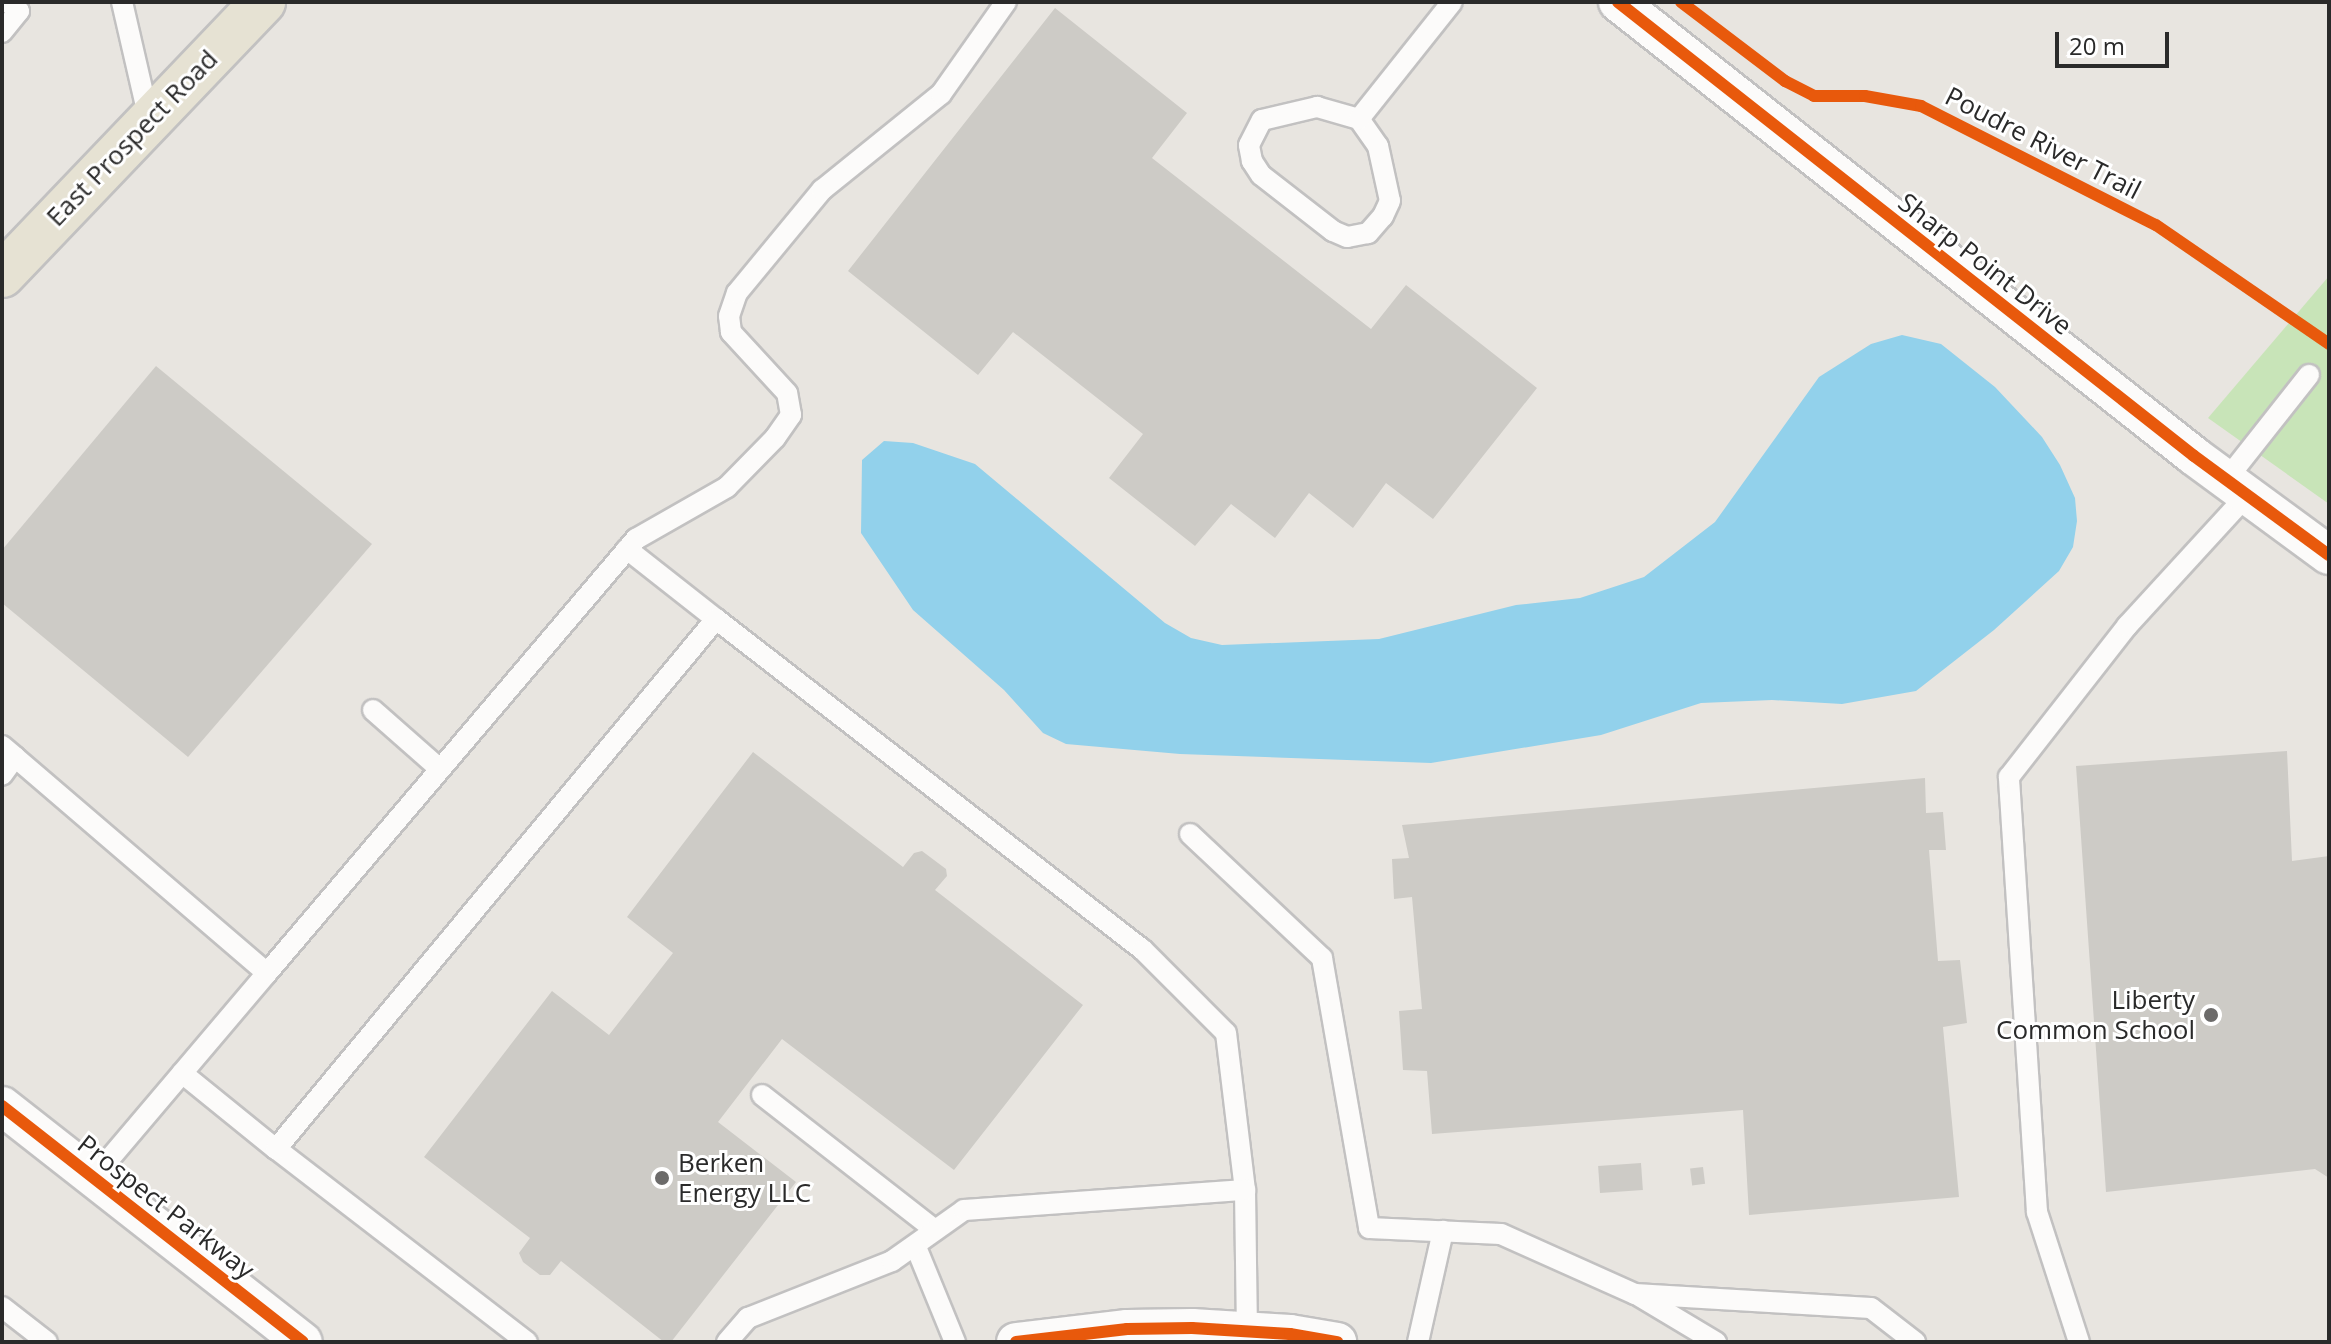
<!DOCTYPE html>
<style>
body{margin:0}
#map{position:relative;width:2331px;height:1344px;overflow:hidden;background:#e8e5e0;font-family:"Open Sans",sans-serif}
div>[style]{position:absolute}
.green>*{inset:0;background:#c8e4b8}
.water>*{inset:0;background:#92d1eb}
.building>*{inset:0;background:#cdcbc6;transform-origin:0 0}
.roads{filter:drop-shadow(2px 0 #c2c1c1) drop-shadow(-2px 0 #c2c1c1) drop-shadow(0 2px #c2c1c1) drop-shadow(0 -2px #c2c1c1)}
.lane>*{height:20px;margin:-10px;padding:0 10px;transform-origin:10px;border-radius:10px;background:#fcfbfa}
.street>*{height:38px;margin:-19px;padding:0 19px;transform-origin:19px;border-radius:19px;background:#fcfbfa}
.primary>*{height:44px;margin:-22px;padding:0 22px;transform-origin:22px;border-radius:22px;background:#e6e2d3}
.cycleway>*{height:12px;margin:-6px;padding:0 6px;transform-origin:6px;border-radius:6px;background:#e8590c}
.dots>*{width:22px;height:22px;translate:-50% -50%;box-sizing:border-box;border:4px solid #fff;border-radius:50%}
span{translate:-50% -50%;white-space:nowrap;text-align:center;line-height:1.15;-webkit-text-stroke:6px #fff;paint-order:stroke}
.street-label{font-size:26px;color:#2a2a2a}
.poi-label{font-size:26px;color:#2a2a2a}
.right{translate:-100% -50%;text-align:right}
.left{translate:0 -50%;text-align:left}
.frame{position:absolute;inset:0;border:4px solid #2a2a2a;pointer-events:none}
.scale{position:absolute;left:2055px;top:32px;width:114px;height:36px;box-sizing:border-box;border:4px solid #2a2a2a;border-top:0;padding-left:10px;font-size:24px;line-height:28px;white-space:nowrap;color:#2a2a2a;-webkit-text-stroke:6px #fff;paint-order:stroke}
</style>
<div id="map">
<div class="green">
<div style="clip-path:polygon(2329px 276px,2329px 504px,2208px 418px)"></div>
</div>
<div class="water">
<div style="clip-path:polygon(1902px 335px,1941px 344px,1995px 387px,2042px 437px,2060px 465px,2075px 498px,2077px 521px,2073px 547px,2059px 571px,1994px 630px,1916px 691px,1842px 704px,1772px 700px,1701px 703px,1601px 735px,1431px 763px,1180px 754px,1066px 744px,1043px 733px,1004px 690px,913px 610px,861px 533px,862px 460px,884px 441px,913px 443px,975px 464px,1165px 623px,1191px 638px,1222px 645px,1379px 639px,1516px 605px,1580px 598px,1644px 577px,1715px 522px,1819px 377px,1871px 344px)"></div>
</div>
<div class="building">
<div style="clip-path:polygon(1055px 8px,1187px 113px,1152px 158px,1371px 329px,1406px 285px,1537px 388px,1433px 519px,1386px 483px,1353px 528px,1309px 493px,1275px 538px,1231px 504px,1195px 546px,1109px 478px,1143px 434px,1013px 332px,978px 375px,848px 271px)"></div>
<div style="clip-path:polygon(156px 366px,372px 544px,188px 757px,2px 603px,2px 550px)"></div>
<div style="clip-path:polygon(2287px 751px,2292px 861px,2329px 856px,2329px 1178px,2315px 1169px,2106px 1192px,2076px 766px)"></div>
<div style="clip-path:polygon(753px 752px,903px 867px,914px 853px,922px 851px,946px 869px,947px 876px,935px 890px,1083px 1005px,954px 1170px,782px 1039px,718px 1122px,796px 1182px,671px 1342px,664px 1342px,561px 1261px,550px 1275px,540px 1275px,523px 1262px,519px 1253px,530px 1238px,424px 1157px,552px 991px,609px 1035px,673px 953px,627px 917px)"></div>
<div style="clip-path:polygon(1925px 778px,1926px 813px,1943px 812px,1946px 850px,1929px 850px,1938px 961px,1960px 960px,1967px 1023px,1943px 1027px,1959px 1197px,1749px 1215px,1743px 1110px,1432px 1134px,1427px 1071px,1403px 1070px,1399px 1011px,1422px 1009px,1412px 897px,1394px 899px,1392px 859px,1409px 858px,1402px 825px)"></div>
<div style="left:1641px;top:1163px;width:27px;height:43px;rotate:86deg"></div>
<div style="left:1703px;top:1167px;width:17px;height:13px;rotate:83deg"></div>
</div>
<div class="roads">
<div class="lane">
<div style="left:122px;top:2px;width:120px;rotate:77deg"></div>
<div style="left:2px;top:32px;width:27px;rotate:-51deg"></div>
<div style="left:19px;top:11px;width:14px;rotate:-141deg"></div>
<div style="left:1317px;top:107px;width:44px;rotate:15.9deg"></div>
<div style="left:1359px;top:119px;width:33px;rotate:55deg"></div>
<div style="left:1378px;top:146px;width:56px;rotate:77.7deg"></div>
<div style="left:1390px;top:201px;width:17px;rotate:115deg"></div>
<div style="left:1383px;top:216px;width:23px;rotate:131deg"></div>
<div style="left:1368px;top:233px;width:21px;rotate:169deg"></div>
<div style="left:1347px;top:237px;width:15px;rotate:-157deg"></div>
<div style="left:1333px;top:231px;width:91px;rotate:-142.1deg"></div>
<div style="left:1261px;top:175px;width:17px;rotate:-123deg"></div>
<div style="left:1252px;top:161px;width:16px;rotate:-101deg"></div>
<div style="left:1249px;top:145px;width:28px;rotate:-63deg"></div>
<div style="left:1262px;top:120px;width:57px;rotate:-13.3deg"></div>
<div style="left:1359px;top:119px;width:149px;rotate:-51.5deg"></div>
<div style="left:2226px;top:480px;width:134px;rotate:-51.7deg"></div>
<div style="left:627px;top:549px;width:113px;rotate:38.2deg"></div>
<div style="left:373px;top:710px;width:89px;rotate:41.4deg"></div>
<div style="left:2px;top:746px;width:17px;rotate:40deg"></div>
<div style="left:15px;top:757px;width:22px;rotate:126deg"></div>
<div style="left:15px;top:757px;width:332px;rotate:40.6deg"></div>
<div style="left:267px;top:973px;width:269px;rotate:130.3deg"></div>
<div style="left:1190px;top:834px;width:181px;rotate:43.2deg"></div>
<div style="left:1322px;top:958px;width:274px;rotate:80.1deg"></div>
<div style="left:1369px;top:1228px;width:132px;rotate:2.6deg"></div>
<div style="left:1501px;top:1234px;width:147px;rotate:24.1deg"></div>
<div style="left:1635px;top:1294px;width:236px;rotate:3.4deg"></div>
<div style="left:1871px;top:1308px;width:56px;rotate:37.7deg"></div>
<div style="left:267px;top:973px;width:570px;rotate:-49.63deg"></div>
<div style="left:636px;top:539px;width:105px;rotate:-29.7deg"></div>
<div style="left:727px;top:487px;width:69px;rotate:-45.6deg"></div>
<div style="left:775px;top:438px;width:28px;rotate:-55deg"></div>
<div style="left:791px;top:415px;width:22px;rotate:-100deg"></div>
<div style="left:787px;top:393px;width:83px;rotate:-132.6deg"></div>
<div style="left:731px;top:332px;width:16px;rotate:-97deg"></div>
<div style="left:729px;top:316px;width:24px;rotate:-71deg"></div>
<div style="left:737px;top:293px;width:134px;rotate:-50.5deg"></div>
<div style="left:822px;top:190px;width:153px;rotate:-38.9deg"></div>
<div style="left:941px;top:94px;width:113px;rotate:-54.8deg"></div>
<div style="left:182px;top:1073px;width:121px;rotate:39deg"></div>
<div style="left:762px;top:1095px;width:219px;rotate:38deg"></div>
<div style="left:916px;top:1247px;width:103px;rotate:67.7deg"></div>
<div style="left:1639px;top:1296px;width:90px;rotate:30.9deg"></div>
<div style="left:2px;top:1307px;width:57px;rotate:37.9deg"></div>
<div style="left:527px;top:1342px;width:317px;rotate:-142.4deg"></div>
<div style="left:276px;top:1149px;width:689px;rotate:-50.3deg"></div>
<div style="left:716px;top:619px;width:540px;rotate:37.78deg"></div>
<div style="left:1143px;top:950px;width:117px;rotate:45deg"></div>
<div style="left:1226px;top:1033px;width:158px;rotate:83.1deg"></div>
<div style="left:1245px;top:1190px;width:141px;rotate:89.2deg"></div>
<div style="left:727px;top:1342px;width:32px;rotate:-49deg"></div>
<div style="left:748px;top:1318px;width:155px;rotate:-21.6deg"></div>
<div style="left:892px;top:1261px;width:88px;rotate:-35.3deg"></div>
<div style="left:964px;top:1210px;width:282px;rotate:-4.1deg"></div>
<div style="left:1418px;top:1342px;width:114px;rotate:-77.3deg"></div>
<div style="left:2079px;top:1342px;width:137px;rotate:-107.9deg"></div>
<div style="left:2037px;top:1212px;width:436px;rotate:-93.7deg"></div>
<div style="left:2009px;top:777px;width:192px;rotate:-52deg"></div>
<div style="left:2127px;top:626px;width:178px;rotate:-47.5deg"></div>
</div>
<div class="street">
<div style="left:1618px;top:2px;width:733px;rotate:38.24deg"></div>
<div style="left:2194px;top:456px;width:167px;rotate:36.3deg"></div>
<div style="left:2px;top:1106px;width:382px;rotate:38.1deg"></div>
<div style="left:1016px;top:1342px;width:112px;rotate:-6.7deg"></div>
<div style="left:1127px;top:1329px;width:65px;rotate:-0.9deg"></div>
<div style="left:1192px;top:1328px;width:98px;rotate:3.5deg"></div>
<div style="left:1290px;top:1334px;width:48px;rotate:9.7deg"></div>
</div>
<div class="primary">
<div style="left:2px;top:275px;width:378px;rotate:-46.3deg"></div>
</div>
</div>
<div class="cycleway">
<div style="left:1618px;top:2px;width:733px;rotate:38.24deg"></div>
<div style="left:2194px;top:456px;width:167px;rotate:36.3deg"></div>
<div style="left:1681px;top:2px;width:131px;rotate:37.2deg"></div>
<div style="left:1785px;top:81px;width:33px;rotate:27deg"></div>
<div style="left:1814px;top:96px;width:51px"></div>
<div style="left:1865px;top:96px;width:57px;rotate:10.1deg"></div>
<div style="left:1921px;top:106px;width:263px;rotate:26.9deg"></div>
<div style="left:2156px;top:225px;width:210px;rotate:34.5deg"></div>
<div style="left:2px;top:1106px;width:382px;rotate:38.1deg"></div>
<div style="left:1016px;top:1342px;width:112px;rotate:-6.7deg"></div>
<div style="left:1127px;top:1329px;width:65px;rotate:-0.9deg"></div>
<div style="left:1192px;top:1328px;width:98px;rotate:3.5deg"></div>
<div style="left:1290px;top:1334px;width:48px;rotate:9.7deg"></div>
</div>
<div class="dots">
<div style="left:2211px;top:1015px;background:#6c6b6a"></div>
<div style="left:662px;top:1178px;background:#6c6b6a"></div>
</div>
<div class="street-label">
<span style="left:132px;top:138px;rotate:-46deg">East Prospect Road</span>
<span style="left:2043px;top:143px;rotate:27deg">Poudre River Trail</span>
<span style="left:1985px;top:264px;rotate:38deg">Sharp Point Drive</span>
<span style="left:166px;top:1207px;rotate:38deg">Prospect Parkway</span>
</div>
<div class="poi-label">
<span class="right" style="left:2195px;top:1015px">Liberty<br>Common School</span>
<span class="left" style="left:678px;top:1178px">Berken<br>Energy LLC</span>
</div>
<div class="frame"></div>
<div class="scale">20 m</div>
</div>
